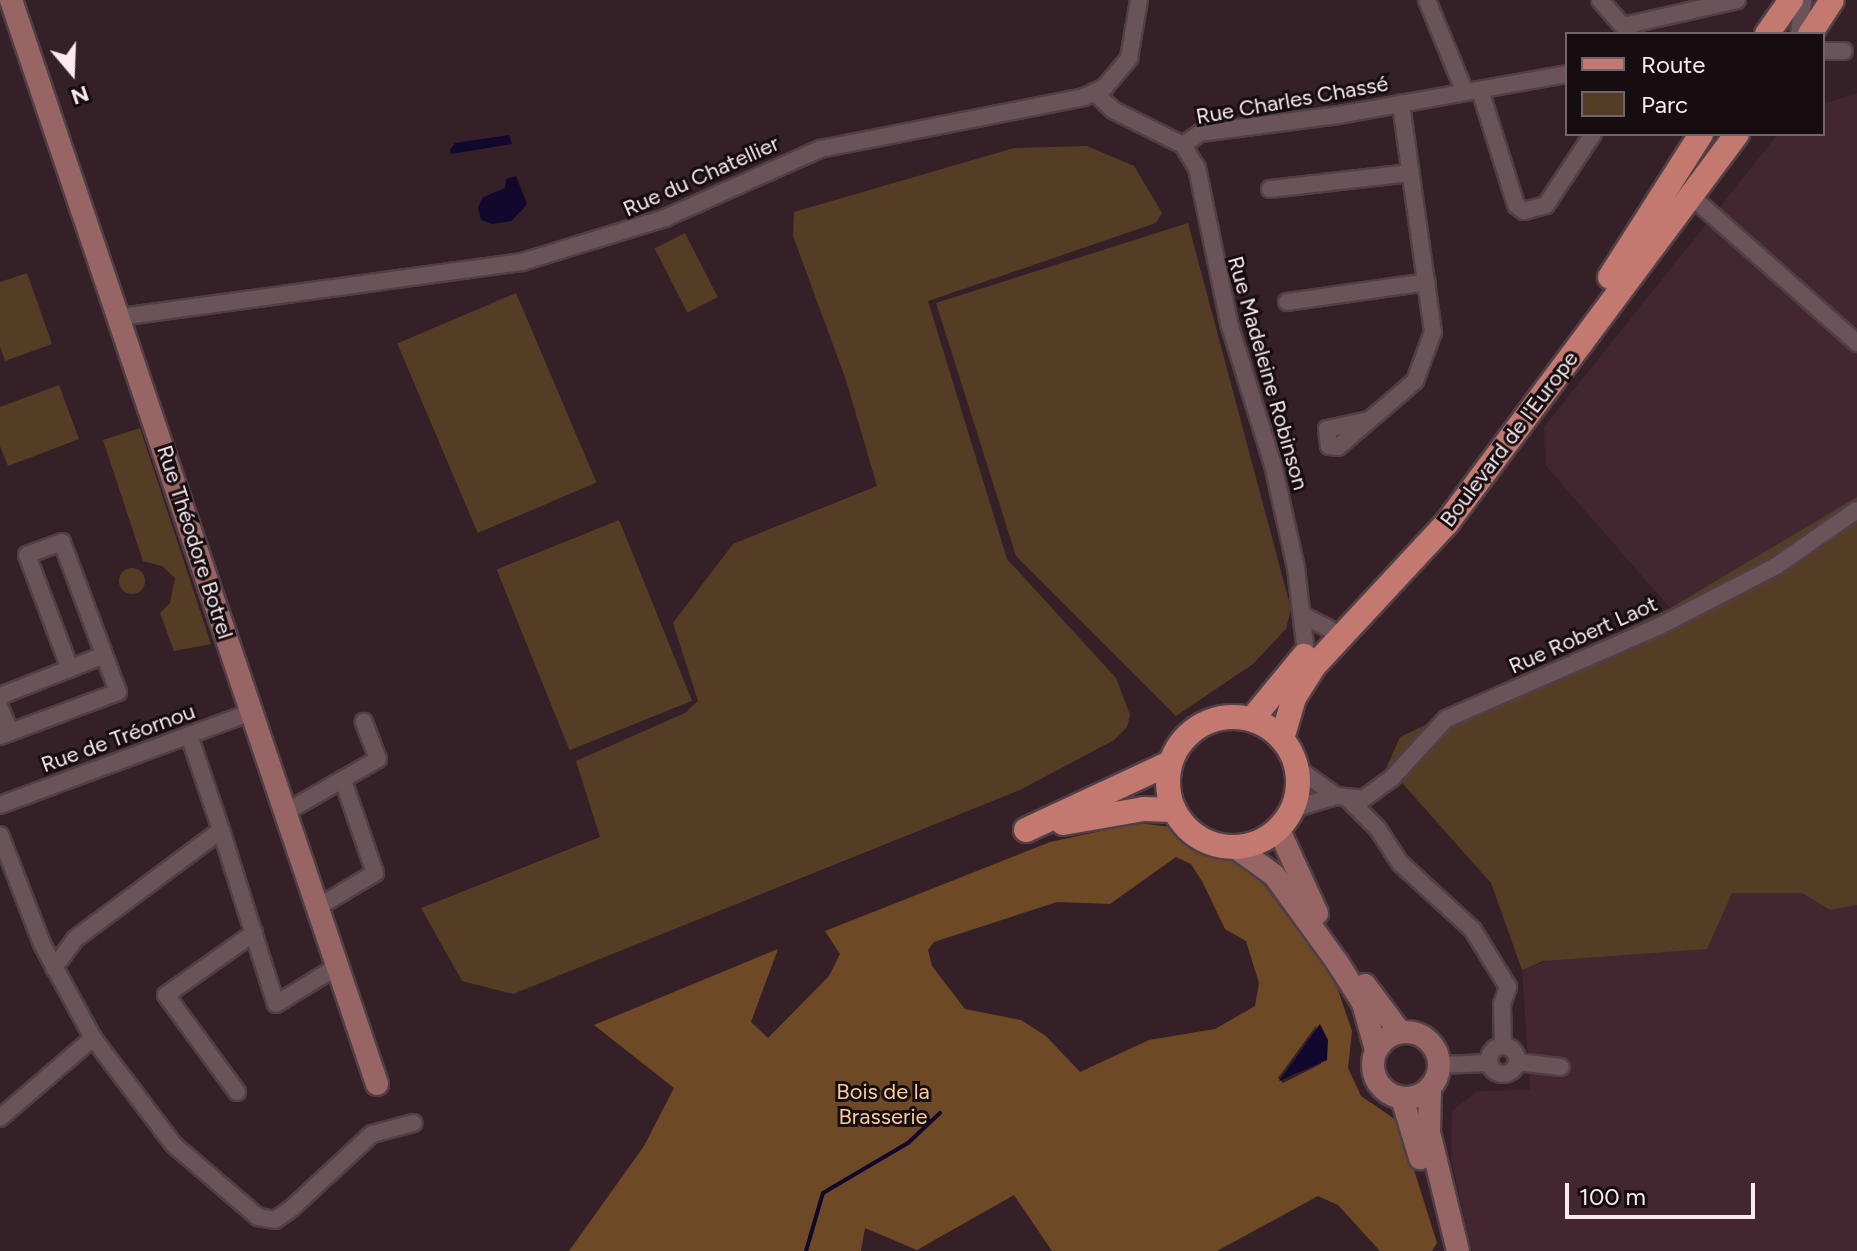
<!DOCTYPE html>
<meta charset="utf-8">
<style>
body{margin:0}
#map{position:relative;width:1857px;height:1251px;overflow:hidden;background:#352027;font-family:Figtree,sans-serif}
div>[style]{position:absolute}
.built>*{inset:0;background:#422630}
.green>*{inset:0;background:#553d25;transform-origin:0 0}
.round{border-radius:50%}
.forest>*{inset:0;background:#6d4a25}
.water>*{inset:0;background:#12072c}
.stream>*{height:4px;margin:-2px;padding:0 2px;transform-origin:2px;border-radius:2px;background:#12072c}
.roads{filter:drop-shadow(2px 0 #513f45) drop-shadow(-2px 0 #513f45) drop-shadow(0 2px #513f45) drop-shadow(0 -2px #513f45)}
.street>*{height:16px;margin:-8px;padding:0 8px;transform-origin:8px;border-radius:8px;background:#6b535a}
.street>.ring{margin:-8px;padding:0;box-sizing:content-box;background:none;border:16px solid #6b535a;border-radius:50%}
.secondary>*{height:22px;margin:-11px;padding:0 11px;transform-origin:11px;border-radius:11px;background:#976664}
.secondary>.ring{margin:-11px;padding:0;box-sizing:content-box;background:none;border:22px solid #976664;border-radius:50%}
.primary>*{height:24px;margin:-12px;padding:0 12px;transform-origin:12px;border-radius:12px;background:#c3796f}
.primary>.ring{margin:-12px;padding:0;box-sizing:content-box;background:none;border:24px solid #c3796f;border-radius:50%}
span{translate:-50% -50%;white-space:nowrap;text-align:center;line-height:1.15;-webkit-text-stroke:6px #160d10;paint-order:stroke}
.street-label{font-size:22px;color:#f8eaee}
.park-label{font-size:22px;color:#f9ca9c}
.legend{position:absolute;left:1565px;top:32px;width:260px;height:104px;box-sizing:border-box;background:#160d10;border:2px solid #706569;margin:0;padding:10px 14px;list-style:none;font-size:24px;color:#f8eaee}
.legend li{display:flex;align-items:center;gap:16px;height:40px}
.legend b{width:40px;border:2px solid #706569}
.north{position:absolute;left:32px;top:32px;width:80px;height:80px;-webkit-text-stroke:6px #160d10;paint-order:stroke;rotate:161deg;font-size:22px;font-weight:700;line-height:32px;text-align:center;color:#f8eaee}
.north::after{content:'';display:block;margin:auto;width:28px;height:36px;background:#f8eaee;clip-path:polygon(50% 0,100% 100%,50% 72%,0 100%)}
.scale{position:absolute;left:1565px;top:1183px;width:190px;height:36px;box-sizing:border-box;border:4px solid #f8eaee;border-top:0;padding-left:10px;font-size:24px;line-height:28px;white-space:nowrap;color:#f8eaee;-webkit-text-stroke:6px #160d10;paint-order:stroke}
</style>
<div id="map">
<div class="built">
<div style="clip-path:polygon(1857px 93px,1857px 498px,1670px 608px,1546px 466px,1544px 427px,1778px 134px,1823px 134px,1823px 104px)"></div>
<div style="clip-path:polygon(1732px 893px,1802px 893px,1830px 910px,1857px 905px,1857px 1251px,1472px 1251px,1451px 1159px,1452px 1111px,1477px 1091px,1530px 1090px,1522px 970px)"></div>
</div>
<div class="green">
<div style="clip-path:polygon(1087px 146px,1134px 166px,1162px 213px,1156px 223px,928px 301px,1007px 559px,1116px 678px,1130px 715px,1127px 727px,1114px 740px,1020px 790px,513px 994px,462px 981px,421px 908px,600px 837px,576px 761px,685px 713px,698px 701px,673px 623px,733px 544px,877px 486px,846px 380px,793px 236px,794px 212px,1014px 148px)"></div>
<div style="clip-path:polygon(1188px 223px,1291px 609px,1286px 629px,1253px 664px,1176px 716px,1016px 556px,936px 303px)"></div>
<div style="left:685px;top:233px;width:72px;height:34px;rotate:63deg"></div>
<div style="clip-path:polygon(27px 273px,52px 344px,5px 361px,0 346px,0 282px)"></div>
<div style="left:516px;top:293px;width:206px;height:129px;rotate:67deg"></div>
<div style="clip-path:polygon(59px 385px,79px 439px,8px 466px,0 446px,0 407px)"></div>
<div style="clip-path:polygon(140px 428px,189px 577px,211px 644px,174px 651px,160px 613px,170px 603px,175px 578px,162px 566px,143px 561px,103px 440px)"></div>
<div style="clip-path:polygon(1857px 497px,1857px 905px,1830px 910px,1802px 893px,1732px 893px,1707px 949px,1543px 961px,1522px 970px,1491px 883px,1387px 766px,1400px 737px,1670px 608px)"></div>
<div style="left:619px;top:520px;width:195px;height:132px;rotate:68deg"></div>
<div class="round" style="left:119px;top:568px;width:26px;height:26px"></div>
</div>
<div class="forest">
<div style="clip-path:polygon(evenodd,1138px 823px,1171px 827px,1190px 845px,1245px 860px,1334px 978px,1352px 1031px,1348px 1068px,1361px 1096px,1399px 1122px,1437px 1243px,1432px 1251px,1380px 1251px,1338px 1205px,1318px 1196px,1217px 1251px,1052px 1251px,1014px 1195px,917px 1250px,865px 1228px,861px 1251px,569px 1251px,644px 1146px,674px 1088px,594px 1025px,778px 949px,751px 1022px,768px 1038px,829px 976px,840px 954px,825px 931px,1050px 842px,1138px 823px,1176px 857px,1191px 864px,1203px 883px,1225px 929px,1246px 941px,1259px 983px,1255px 1006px,1215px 1029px,1149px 1040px,1080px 1072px,1046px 1036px,1021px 1020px,965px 1009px,932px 966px,928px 950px,934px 942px,1057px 902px,1110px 904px,1176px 857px,1138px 823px,1316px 1026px,1321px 1064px,1283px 1083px,1278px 1078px,1316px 1026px)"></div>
</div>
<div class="water">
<div style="clip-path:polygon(509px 135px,512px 144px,451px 154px,450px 150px,455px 143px)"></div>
<div style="clip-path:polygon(516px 176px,527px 204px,522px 210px,511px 221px,492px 224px,481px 220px,478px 207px,483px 197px,505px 188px,506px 179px)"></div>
<div style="clip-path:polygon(1320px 1024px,1328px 1040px,1327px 1060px,1279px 1081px)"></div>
</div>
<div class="stream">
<div style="left:806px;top:1251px;width:60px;rotate:-73.7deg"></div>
<div style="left:823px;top:1193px;width:99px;rotate:-30.5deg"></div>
<div style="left:908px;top:1143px;width:44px;rotate:-43.2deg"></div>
</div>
<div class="roads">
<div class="street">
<div style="left:1427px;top:0;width:97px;rotate:67.7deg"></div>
<div style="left:1600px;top:0;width:43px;rotate:48.8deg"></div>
<div style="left:1623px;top:26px;width:117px;rotate:-12.8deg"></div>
<div style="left:1799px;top:34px;width:34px;rotate:-83deg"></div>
<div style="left:1823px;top:51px;width:21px"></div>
<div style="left:1480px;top:90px;width:121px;rotate:72.6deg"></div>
<div style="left:1516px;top:205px;width:10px;rotate:37deg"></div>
<div style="left:1524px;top:211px;width:23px;rotate:-15deg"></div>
<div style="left:1546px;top:205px;width:85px;rotate:-56.5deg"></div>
<div style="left:1095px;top:93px;width:25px;rotate:43deg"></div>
<div style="left:1113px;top:110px;width:78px;rotate:26.6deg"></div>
<div style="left:1183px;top:145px;width:21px;rotate:-35deg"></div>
<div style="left:1200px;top:133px;width:140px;rotate:-7.4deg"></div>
<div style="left:1339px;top:115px;width:232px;rotate:-10.2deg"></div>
<div style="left:1183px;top:145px;width:27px;rotate:59deg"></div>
<div style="left:1197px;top:168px;width:158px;rotate:78.3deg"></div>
<div style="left:1229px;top:323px;width:149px;rotate:72.8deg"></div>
<div style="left:1273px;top:465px;width:106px;rotate:77.4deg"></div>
<div style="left:1296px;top:568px;width:86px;rotate:83.3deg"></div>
<div style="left:1270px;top:189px;width:141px;rotate:-6.5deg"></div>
<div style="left:1691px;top:196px;width:222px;rotate:41.5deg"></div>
<div style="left:1287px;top:302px;width:141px;rotate:-8.1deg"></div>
<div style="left:120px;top:317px;width:406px;rotate:-7.8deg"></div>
<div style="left:522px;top:262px;width:150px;rotate:-17.1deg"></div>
<div style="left:665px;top:218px;width:170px;rotate:-24deg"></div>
<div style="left:820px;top:149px;width:269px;rotate:-11.1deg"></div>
<div style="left:1084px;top:97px;width:23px;rotate:-25deg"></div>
<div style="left:1105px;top:87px;width:38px;rotate:-50deg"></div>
<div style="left:1129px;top:58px;width:59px;rotate:-80.2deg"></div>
<div style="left:1369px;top:420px;width:43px;rotate:167.9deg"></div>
<div style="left:1327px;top:429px;width:17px;rotate:83deg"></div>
<div style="left:1329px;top:446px;width:9px;rotate:6deg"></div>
<div style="left:1338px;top:447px;width:101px;rotate:-40.6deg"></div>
<div style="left:1415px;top:381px;width:52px;rotate:-69.8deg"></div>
<div style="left:1433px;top:332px;width:231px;rotate:-98deg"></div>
<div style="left:1304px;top:616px;width:29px;rotate:27deg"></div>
<div style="left:0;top:696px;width:112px;rotate:-21.5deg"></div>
<div style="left:0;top:708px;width:26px;rotate:67deg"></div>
<div style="left:0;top:736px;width:126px;rotate:-20.4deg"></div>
<div style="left:118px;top:692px;width:160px;rotate:-110.5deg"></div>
<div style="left:62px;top:542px;width:37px;rotate:160deg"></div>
<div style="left:27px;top:555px;width:122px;rotate:69.3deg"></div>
<div style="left:1297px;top:768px;width:48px;rotate:35.7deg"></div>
<div style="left:1336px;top:796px;width:27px;rotate:6deg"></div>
<div style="left:1363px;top:799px;width:34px;rotate:-36deg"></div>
<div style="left:1391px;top:779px;width:81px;rotate:-47.5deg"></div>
<div style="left:1446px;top:719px;width:231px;rotate:-23.5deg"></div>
<div style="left:1658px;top:627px;width:133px;rotate:-27.3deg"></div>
<div style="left:1776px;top:566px;width:98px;rotate:-34.7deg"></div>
<div style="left:1348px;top:799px;width:42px;rotate:45deg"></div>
<div style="left:1378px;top:829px;width:40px;rotate:57.1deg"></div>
<div style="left:1400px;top:863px;width:99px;rotate:42.5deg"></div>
<div style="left:1473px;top:930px;width:67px;rotate:58.4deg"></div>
<div style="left:1508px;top:987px;width:18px;rotate:109deg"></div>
<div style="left:1502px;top:1004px;width:42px;rotate:88.6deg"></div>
<div style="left:0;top:805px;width:269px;rotate:-20.3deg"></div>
<div style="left:1293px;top:809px;width:45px;rotate:-16.8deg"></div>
<div style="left:286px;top:812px;width:106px;rotate:-29.9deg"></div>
<div style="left:378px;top:759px;width:40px;rotate:-111deg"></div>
<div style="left:221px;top:830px;width:182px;rotate:72.5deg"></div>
<div style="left:276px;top:1004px;width:73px;rotate:-31.5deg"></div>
<div style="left:0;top:835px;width:117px;rotate:68.9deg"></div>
<div style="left:42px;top:944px;width:107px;rotate:61.5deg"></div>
<div style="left:93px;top:1038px;width:134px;rotate:52.9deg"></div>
<div style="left:174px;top:1145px;width:111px;rotate:40.6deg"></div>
<div style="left:258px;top:1217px;width:17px;rotate:10deg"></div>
<div style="left:275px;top:1220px;width:21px;rotate:-35deg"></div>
<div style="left:292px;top:1208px;width:109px;rotate:-42.8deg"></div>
<div style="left:372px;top:1134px;width:43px;rotate:-14.7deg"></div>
<div style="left:318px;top:907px;width:66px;rotate:-30.8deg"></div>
<div style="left:375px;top:873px;width:98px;rotate:-109deg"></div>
<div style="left:54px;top:968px;width:36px;rotate:-54deg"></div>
<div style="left:75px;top:939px;width:182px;rotate:-36.7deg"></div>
<div style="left:221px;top:830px;width:100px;rotate:-108.6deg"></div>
<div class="ring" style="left:1489px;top:1046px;width:12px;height:12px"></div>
<div style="left:1517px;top:1062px;width:44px;rotate:6.5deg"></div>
<div style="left:1439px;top:1065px;width:51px;rotate:-2.2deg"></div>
<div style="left:237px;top:1092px;width:120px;rotate:-126.2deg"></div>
<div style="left:166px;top:995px;width:108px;rotate:-35.2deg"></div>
<div style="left:0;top:1118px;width:123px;rotate:-40.7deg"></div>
</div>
<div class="secondary">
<div style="left:11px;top:0;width:1144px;rotate:71.34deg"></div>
<div style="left:1278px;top:828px;width:94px;rotate:65.4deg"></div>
<div style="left:1235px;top:847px;width:48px;rotate:35.7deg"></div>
<div style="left:1274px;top:875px;width:107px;rotate:54.1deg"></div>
<div style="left:1337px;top:962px;width:49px;rotate:57.6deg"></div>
<div style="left:1363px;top:1003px;width:49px;rotate:74.5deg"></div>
<div style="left:1365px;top:985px;width:59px;rotate:53.3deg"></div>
<div class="ring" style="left:1373px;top:1032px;width:44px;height:44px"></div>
<div style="left:1430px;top:1088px;width:44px;rotate:91.3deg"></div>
<div style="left:1429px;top:1132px;width:122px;rotate:76.3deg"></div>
<div style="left:1402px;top:1098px;width:63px;rotate:73.3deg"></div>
</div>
<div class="primary">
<div style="left:1767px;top:34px;width:42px;rotate:-54.8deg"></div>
<div style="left:1810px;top:34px;width:40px;rotate:-57.1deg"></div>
<div style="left:1610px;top:277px;width:169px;rotate:-57.5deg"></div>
<div class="ring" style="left:1168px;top:717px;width:106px;height:106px"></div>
<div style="left:1252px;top:719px;width:82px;rotate:-50.5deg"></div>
<div style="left:1282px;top:739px;width:43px;rotate:-73.7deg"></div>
<div style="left:1294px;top:698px;width:38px;rotate:-58deg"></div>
<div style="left:1314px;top:666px;width:195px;rotate:-47.1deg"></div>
<div style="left:1447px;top:523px;width:485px;rotate:-53.3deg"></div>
<div style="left:1063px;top:823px;width:82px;rotate:-9.8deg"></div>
<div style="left:1144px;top:809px;width:29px;rotate:2deg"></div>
<div style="left:1026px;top:830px;width:159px;rotate:-25deg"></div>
</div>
</div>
<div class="street-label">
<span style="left:1292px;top:100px;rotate:-10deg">Rue Charles Chassé</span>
<span style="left:701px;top:176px;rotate:-24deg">Rue du Chatellier</span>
<span style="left:1268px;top:373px;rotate:74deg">Rue Madeleine Robinson</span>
<span style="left:1509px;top:439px;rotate:-53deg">Boulevard de l'Europe</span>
<span style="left:195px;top:542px;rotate:72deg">Rue Théodore Botrel</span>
<span style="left:1583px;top:635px;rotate:-24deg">Rue Robert Laot</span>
<span style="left:118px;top:738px;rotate:-20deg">Rue de Tréornou</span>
</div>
<div class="park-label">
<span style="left:883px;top:1104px">Bois de la<br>Brasserie</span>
</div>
<ul class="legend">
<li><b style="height:10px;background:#c3796f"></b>Route</li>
<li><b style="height:22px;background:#553d25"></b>Parc</li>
</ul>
<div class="north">N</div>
<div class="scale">100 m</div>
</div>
